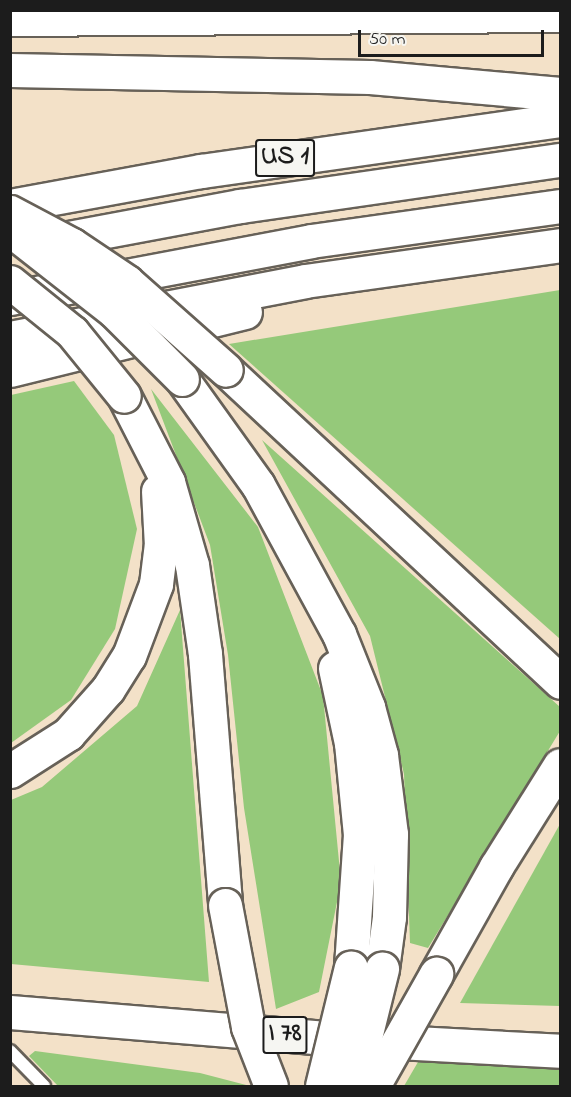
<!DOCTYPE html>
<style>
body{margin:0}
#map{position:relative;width:571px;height:1097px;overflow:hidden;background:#f3e1c8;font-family:"Indie Flower",sans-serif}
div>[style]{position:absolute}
.green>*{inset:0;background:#95c97a}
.roads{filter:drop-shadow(2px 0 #676158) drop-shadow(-2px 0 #676158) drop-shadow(0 2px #676158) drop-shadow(0 -2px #676158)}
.service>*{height:12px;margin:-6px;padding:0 6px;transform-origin:6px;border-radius:6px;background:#fff}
.tertiary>*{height:30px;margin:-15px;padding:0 15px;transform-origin:15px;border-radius:15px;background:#fff}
.motorway>*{height:33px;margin:-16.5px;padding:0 16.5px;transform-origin:16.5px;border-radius:16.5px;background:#fff}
.bridges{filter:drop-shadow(2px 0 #676158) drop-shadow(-2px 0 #676158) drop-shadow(0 2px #676158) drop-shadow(0 -2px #676158)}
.motorway-bridge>*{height:33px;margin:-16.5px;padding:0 16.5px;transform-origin:16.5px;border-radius:16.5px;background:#fff}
span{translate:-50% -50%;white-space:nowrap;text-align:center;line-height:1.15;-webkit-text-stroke:4.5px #f6f6f2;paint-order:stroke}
.shield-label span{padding:2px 4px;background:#f6f6f2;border:2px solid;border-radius:4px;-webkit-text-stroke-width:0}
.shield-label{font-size:26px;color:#1c1c1c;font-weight:700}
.frame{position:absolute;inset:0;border:12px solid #1c1c1c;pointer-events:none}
.scale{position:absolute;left:358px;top:30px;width:186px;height:27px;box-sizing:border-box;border:3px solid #1c1c1c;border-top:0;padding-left:8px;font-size:18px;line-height:21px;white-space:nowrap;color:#1c1c1c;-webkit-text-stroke:4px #f6f6f2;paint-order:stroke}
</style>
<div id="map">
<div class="green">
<div style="clip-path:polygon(560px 290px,560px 639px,229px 344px)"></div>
<div style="clip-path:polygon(74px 381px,114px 435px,137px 529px,115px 629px,71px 700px,11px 743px,11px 395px)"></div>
<div style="clip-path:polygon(151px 389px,258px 527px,323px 696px,341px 882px,319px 992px,276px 1009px,244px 808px,228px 655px,210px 545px)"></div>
<div style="clip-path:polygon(262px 440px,560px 707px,560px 731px,428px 948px,410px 943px,404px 774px,370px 636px)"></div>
<div style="clip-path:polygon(180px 610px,209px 982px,11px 964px,11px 800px,42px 787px,137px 706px)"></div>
<div style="clip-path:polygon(560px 824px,560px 1006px,460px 1003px)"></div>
<div style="clip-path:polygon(35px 1051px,200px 1073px,250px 1086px,58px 1086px,29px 1056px)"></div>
<div style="clip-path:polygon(418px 1062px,560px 1066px,560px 1086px,404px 1086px)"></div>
</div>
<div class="roads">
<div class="service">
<div style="left:10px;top:1051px;width:49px;rotate:45.8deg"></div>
</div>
<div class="tertiary">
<div style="left:10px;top:21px;width:550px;rotate:-0.42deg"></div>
</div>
<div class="motorway">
<div style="left:10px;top:70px;width:360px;rotate:1.1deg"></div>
<div style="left:370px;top:77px;width:191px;rotate:5.1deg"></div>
<div style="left:10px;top:206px;width:194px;rotate:-10.4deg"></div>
<div style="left:201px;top:171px;width:363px;rotate:-8.1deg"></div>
<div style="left:42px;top:243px;width:201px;rotate:-10.6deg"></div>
<div style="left:240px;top:206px;width:323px;rotate:-8.2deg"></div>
<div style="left:10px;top:298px;width:306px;rotate:-10.7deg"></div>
<div style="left:311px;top:241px;width:251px;rotate:-8deg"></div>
<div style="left:10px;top:338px;width:300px;rotate:-10.9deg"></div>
<div style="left:305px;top:281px;width:258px;rotate:-8deg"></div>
<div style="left:10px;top:370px;width:242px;rotate:-13.9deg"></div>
<div style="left:226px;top:370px;width:457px;rotate:43deg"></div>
<div style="left:182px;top:379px;width:130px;rotate:54.4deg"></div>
<div style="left:258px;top:485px;width:170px;rotate:61.5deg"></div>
<div style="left:339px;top:634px;width:79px;rotate:68.3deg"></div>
<div style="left:368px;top:707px;width:50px;rotate:74.8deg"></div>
<div style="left:381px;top:755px;width:80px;rotate:82.8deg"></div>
<div style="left:391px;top:834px;width:83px;rotate:91.4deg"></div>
<div style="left:389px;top:917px;width:52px;rotate:97.7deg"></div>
<div style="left:124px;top:396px;width:97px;rotate:62.9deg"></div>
<div style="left:168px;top:482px;width:86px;rotate:73.9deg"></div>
<div style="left:192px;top:565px;width:90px;rotate:81.7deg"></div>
<div style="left:205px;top:654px;width:252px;rotate:85.4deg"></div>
<div style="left:335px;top:668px;width:77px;rotate:78deg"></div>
<div style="left:351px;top:743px;width:91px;rotate:84.4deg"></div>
<div style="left:360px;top:834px;width:133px;rotate:93.9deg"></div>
<div style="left:10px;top:771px;width:69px;rotate:-32.5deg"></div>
<div style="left:68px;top:734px;width:60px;rotate:-48.4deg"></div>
<div style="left:108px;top:689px;width:39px;rotate:-58deg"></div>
<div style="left:129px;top:656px;width:77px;rotate:-69.4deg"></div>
<div style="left:156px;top:584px;width:38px;rotate:-83deg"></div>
<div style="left:161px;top:546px;width:55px;rotate:-93.1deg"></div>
<div style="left:436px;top:974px;width:123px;rotate:-60.7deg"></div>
<div style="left:496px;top:867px;width:120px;rotate:-57.9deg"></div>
<div style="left:10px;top:1012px;width:314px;rotate:4.7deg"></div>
<div style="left:323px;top:1038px;width:237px;rotate:3.1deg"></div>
</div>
</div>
<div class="bridges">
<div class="motorway-bridge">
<div style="left:10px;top:212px;width:70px;rotate:28deg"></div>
<div style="left:72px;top:245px;width:66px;rotate:33.9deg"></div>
<div style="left:127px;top:282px;width:132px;rotate:41.6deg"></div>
<div style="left:12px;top:231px;width:130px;rotate:38.1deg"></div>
<div style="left:114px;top:311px;width:96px;rotate:45deg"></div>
<div style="left:10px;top:282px;width:80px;rotate:38.9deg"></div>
<div style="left:72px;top:332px;width:82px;rotate:50.9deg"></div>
<div style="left:225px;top:905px;width:124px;rotate:79.3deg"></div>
<div style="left:248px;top:1027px;width:63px;rotate:68.7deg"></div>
<div style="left:322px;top:1086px;width:122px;rotate:-76.3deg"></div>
<div style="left:353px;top:1086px;width:121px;rotate:-76.1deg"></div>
<div style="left:373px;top:1086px;width:129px;rotate:-60.6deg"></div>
</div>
</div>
<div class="shield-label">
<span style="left:285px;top:158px">US 1</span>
<span style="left:285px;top:1035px">I 78</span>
</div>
<div class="frame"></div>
<div class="scale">50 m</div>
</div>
